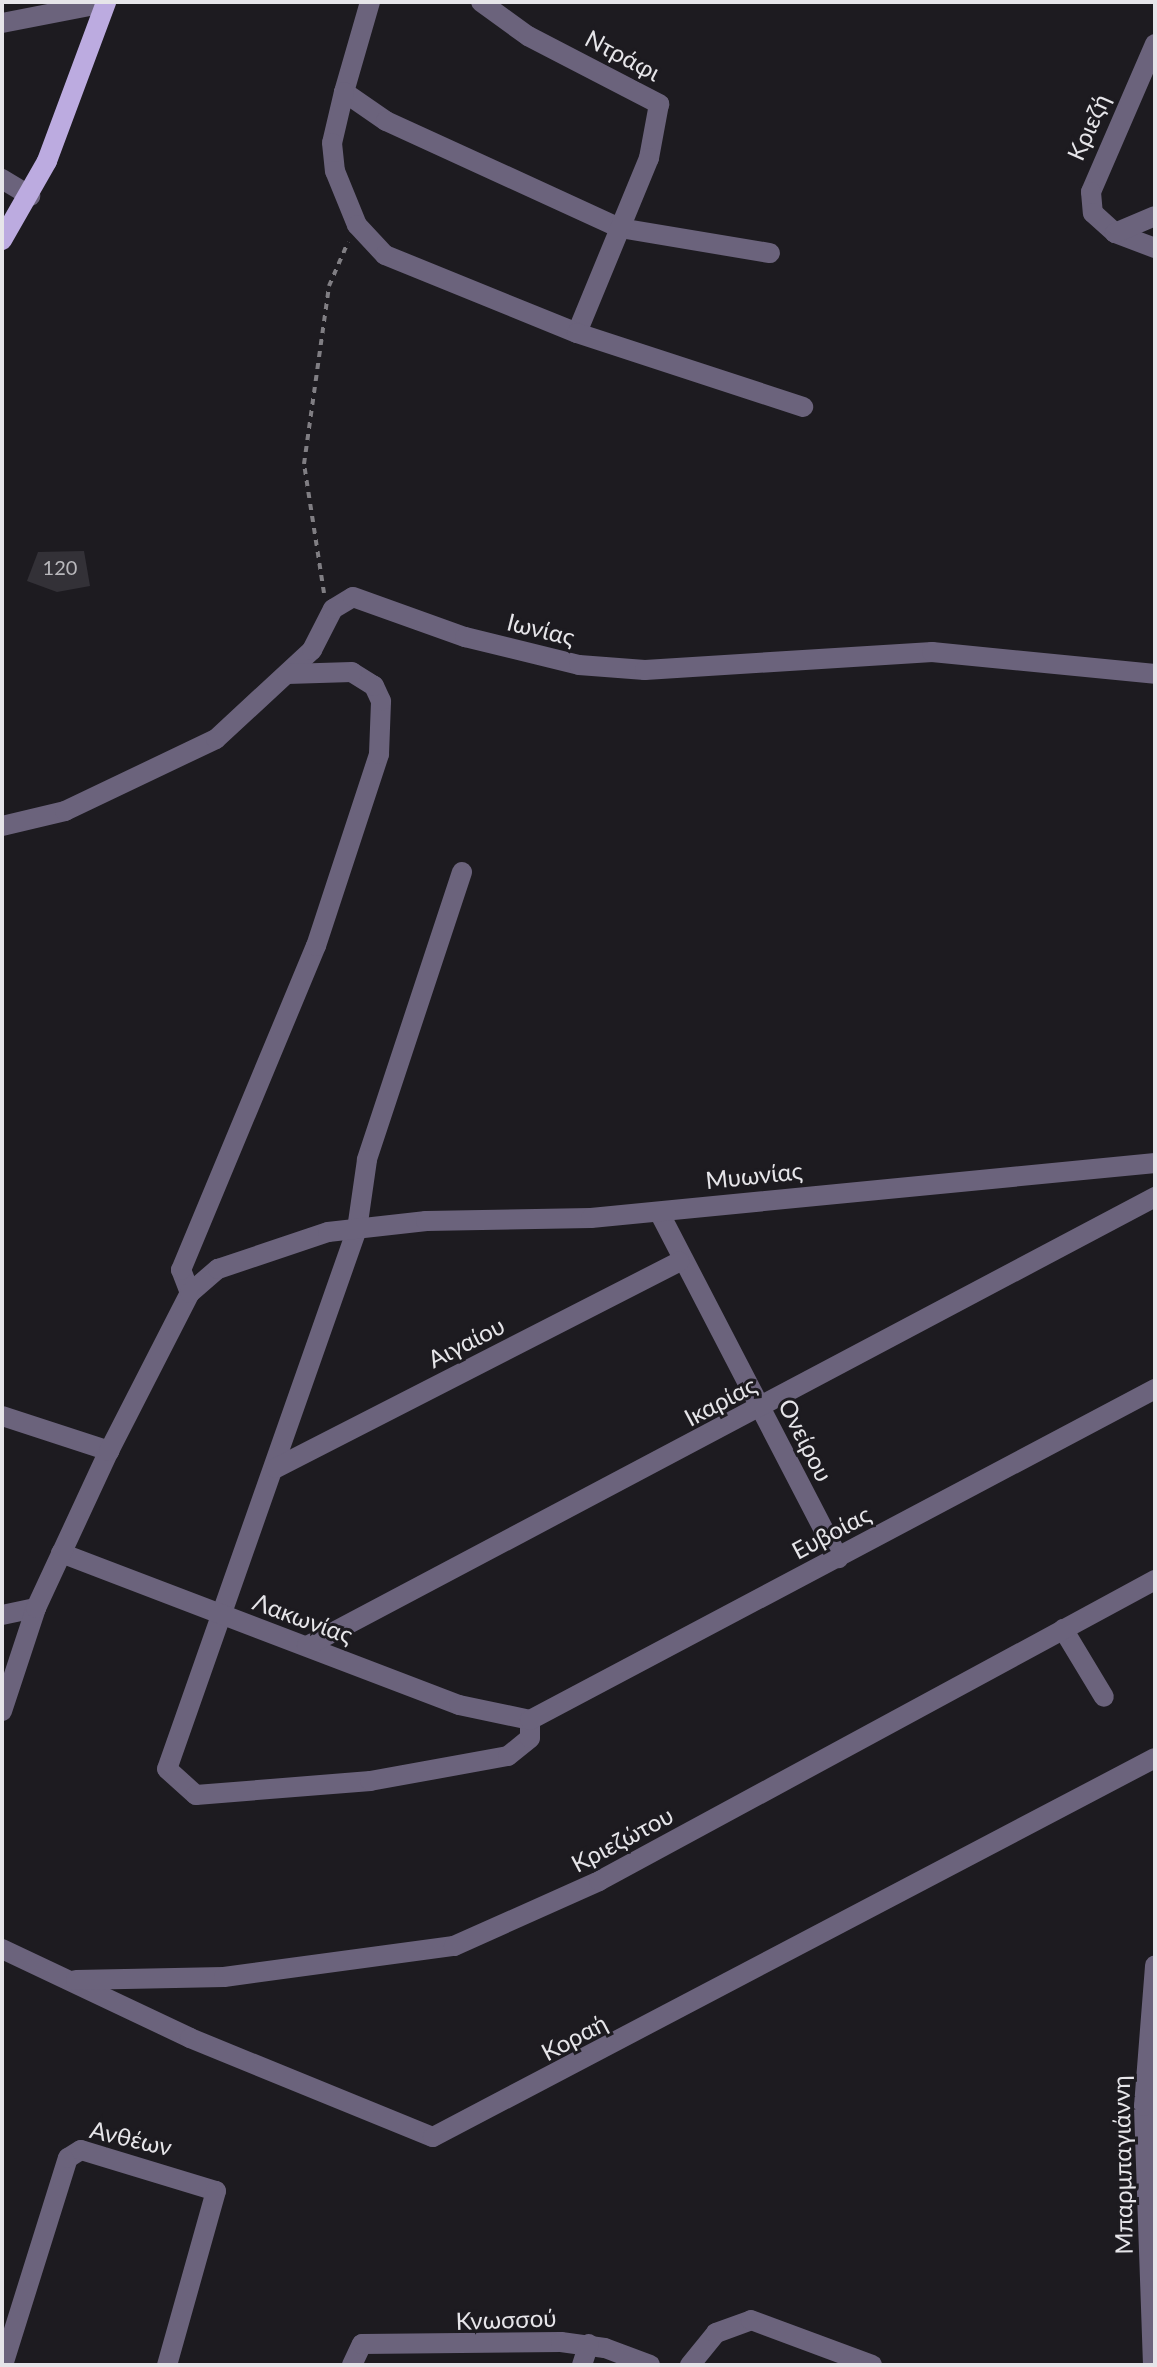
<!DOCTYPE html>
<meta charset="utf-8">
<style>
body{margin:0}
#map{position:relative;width:1157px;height:2367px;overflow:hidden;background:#1d1b20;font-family:Lato,sans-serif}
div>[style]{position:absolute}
.building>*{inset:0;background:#333137}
.path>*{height:4px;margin-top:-2px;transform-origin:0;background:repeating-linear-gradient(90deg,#807e83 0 6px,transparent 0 12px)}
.minor>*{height:20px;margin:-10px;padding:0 10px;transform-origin:10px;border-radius:10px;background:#6b637c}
.major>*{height:20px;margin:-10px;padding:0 10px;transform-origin:10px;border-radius:10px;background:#bcabe0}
span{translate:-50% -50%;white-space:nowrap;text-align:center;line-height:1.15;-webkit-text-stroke:6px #1d1b20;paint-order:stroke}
.number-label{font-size:20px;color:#b9b8bc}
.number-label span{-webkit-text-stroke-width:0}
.street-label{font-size:24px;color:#e6e5e9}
.frame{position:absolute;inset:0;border:4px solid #e6e5e9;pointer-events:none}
</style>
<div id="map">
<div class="building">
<div style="clip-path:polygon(84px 551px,90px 586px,57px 592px,27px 581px,38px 552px)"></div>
</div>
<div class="path">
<div style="left:324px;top:593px;width:131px;rotate:-98.8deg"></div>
<div style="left:304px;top:464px;width:180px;rotate:-82deg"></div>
<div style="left:329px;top:286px;width:48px;rotate:-66.6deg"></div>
</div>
<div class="minor">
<div style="left:370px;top:2px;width:94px;rotate:106.1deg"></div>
<div style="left:344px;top:92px;width:51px;rotate:34.6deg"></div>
<div style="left:386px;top:121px;width:257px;rotate:24.6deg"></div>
<div style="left:620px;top:228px;width:152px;rotate:9.5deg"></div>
<div style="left:481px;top:2px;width:58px;rotate:35.9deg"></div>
<div style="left:528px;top:36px;width:148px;rotate:27.4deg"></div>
<div style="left:659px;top:104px;width:55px;rotate:100.5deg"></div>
<div style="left:649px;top:158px;width:189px;rotate:112.4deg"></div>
<div style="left:2px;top:23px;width:105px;rotate:-11deg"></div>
<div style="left:1155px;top:44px;width:161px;rotate:113.4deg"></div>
<div style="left:1091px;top:192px;width:21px;rotate:85deg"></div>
<div style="left:1093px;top:213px;width:30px;rotate:42deg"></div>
<div style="left:1115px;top:233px;width:43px;rotate:20.6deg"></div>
<div style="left:344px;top:92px;width:52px;rotate:103.2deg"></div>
<div style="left:332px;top:143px;width:28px;rotate:84deg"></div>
<div style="left:335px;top:171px;width:58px;rotate:67.8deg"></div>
<div style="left:357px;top:225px;width:41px;rotate:47deg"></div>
<div style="left:385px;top:255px;width:207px;rotate:22.1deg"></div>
<div style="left:577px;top:333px;width:238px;rotate:18.1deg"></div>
<div style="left:2px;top:179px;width:33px;rotate:31deg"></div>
<div style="left:1115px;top:233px;width:43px;rotate:-23deg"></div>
<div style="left:2px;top:826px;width:65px;rotate:-13.4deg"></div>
<div style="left:65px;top:811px;width:167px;rotate:-25.5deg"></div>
<div style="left:216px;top:739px;width:131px;rotate:-42.8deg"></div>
<div style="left:312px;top:650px;width:46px;rotate:-62.9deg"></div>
<div style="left:333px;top:609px;width:23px;rotate:-31deg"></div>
<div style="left:353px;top:597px;width:119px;rotate:19.7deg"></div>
<div style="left:465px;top:637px;width:117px;rotate:13.8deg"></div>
<div style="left:579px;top:665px;width:66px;rotate:4.3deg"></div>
<div style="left:645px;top:670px;width:288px;rotate:-3.6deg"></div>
<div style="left:932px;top:652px;width:224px;rotate:5.6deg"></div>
<div style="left:462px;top:872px;width:303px;rotate:108.3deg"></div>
<div style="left:367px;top:1160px;width:70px;rotate:98.2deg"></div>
<div style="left:357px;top:1229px;width:572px;rotate:109.38deg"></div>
<div style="left:167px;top:1769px;width:39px;rotate:42deg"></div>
<div style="left:196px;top:1795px;width:175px;rotate:-4.6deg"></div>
<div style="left:370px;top:1781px;width:140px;rotate:-10.3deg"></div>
<div style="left:508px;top:1756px;width:28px;rotate:-39deg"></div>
<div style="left:530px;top:1738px;width:18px;rotate:-90deg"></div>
<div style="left:659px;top:1212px;width:390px;rotate:62.6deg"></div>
<div style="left:190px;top:1293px;width:25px;rotate:-111deg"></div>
<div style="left:181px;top:1270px;width:351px;rotate:-67.4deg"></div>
<div style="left:316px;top:946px;width:202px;rotate:-71.8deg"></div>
<div style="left:379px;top:754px;width:53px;rotate:-87.8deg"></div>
<div style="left:381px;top:701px;width:17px;rotate:-115deg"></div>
<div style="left:374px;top:686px;width:26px;rotate:-148deg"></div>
<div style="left:352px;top:672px;width:65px;rotate:178.2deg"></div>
<div style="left:2px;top:1416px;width:113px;rotate:18.1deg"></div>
<div style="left:276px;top:1468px;width:453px;rotate:-27.1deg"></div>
<div style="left:61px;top:1553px;width:426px;rotate:20.9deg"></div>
<div style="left:459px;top:1705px;width:73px;rotate:11.9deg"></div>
<div style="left:2px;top:1615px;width:35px;rotate:-12deg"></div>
<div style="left:1063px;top:1629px;width:79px;rotate:58.9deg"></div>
<div style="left:307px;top:1646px;width:960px;rotate:-27.9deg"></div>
<div style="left:2px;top:1711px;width:108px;rotate:-71.7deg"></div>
<div style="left:36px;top:1608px;width:173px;rotate:-65.1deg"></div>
<div style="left:109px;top:1451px;width:178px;rotate:-62.9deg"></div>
<div style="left:190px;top:1293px;width:37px;rotate:-41deg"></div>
<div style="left:218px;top:1269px;width:116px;rotate:-18.6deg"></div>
<div style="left:328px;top:1232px;width:99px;rotate:-6.4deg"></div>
<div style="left:426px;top:1221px;width:165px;rotate:-1deg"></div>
<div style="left:591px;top:1218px;width:567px;rotate:-5.57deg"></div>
<div style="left:530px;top:1720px;width:707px;rotate:-27.91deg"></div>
<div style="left:2px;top:1949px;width:208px;rotate:25.3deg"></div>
<div style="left:190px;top:2038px;width:262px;rotate:22.2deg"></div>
<div style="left:433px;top:2137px;width:815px;rotate:-27.7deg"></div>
<div style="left:76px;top:1980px;width:148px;rotate:-1.2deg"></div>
<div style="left:224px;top:1977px;width:232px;rotate:-7.7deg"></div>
<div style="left:454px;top:1946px;width:159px;rotate:-24.1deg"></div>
<div style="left:599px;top:1881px;width:632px;rotate:-28.43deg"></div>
<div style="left:3px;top:2365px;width:217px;rotate:-72.6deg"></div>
<div style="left:68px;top:2158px;width:15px;rotate:-32deg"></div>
<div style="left:81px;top:2150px;width:141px;rotate:16.9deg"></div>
<div style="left:216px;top:2191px;width:181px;rotate:105.7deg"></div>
<div style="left:352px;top:2365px;width:23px;rotate:-65deg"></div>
<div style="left:362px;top:2344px;width:199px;rotate:-0.6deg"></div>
<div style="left:561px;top:2342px;width:44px;rotate:7.8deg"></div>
<div style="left:605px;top:2348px;width:48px;rotate:20.7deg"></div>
<div style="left:582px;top:2365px;width:22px;rotate:-72deg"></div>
<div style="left:690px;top:2365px;width:41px;rotate:-50.9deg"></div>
<div style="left:716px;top:2333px;width:37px;rotate:-20deg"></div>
<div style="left:751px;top:2320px;width:129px;rotate:20.4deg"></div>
<div style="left:1153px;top:2365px;width:259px;rotate:-92deg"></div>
<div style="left:1144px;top:2106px;width:141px;rotate:-85.5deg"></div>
</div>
<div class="major">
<div style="left:2px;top:240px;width:91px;rotate:-60.3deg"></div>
<div style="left:47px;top:161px;width:170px;rotate:-69.6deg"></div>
</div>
<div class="number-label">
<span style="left:60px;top:567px">120</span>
</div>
<div class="street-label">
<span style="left:623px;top:55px;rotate:28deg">Ντράφι</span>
<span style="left:1088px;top:127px;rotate:-66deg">Κριεζή</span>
<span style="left:541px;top:629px;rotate:14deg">Ιωνίας</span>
<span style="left:754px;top:1175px;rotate:-6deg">Μυωνίας</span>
<span style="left:466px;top:1342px;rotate:-27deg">Αιγαίου</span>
<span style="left:720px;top:1401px;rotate:-28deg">Ικαρίας</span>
<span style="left:806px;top:1440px;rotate:63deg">Ονείρου</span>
<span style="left:831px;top:1532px;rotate:-28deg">Ευβοίας</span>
<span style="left:303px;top:1618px;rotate:20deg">Λακωνίας</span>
<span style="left:622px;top:1839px;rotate:-28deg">Κριεζώτου</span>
<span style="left:574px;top:2037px;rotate:-28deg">Κοραή</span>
<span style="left:131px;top:2138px;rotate:13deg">Ανθέων</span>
<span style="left:1122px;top:2165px;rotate:-91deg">Μπαρμπαγιάννη</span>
<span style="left:506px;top:2319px;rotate:-2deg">Κνωσσού</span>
</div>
<div class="frame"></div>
</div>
